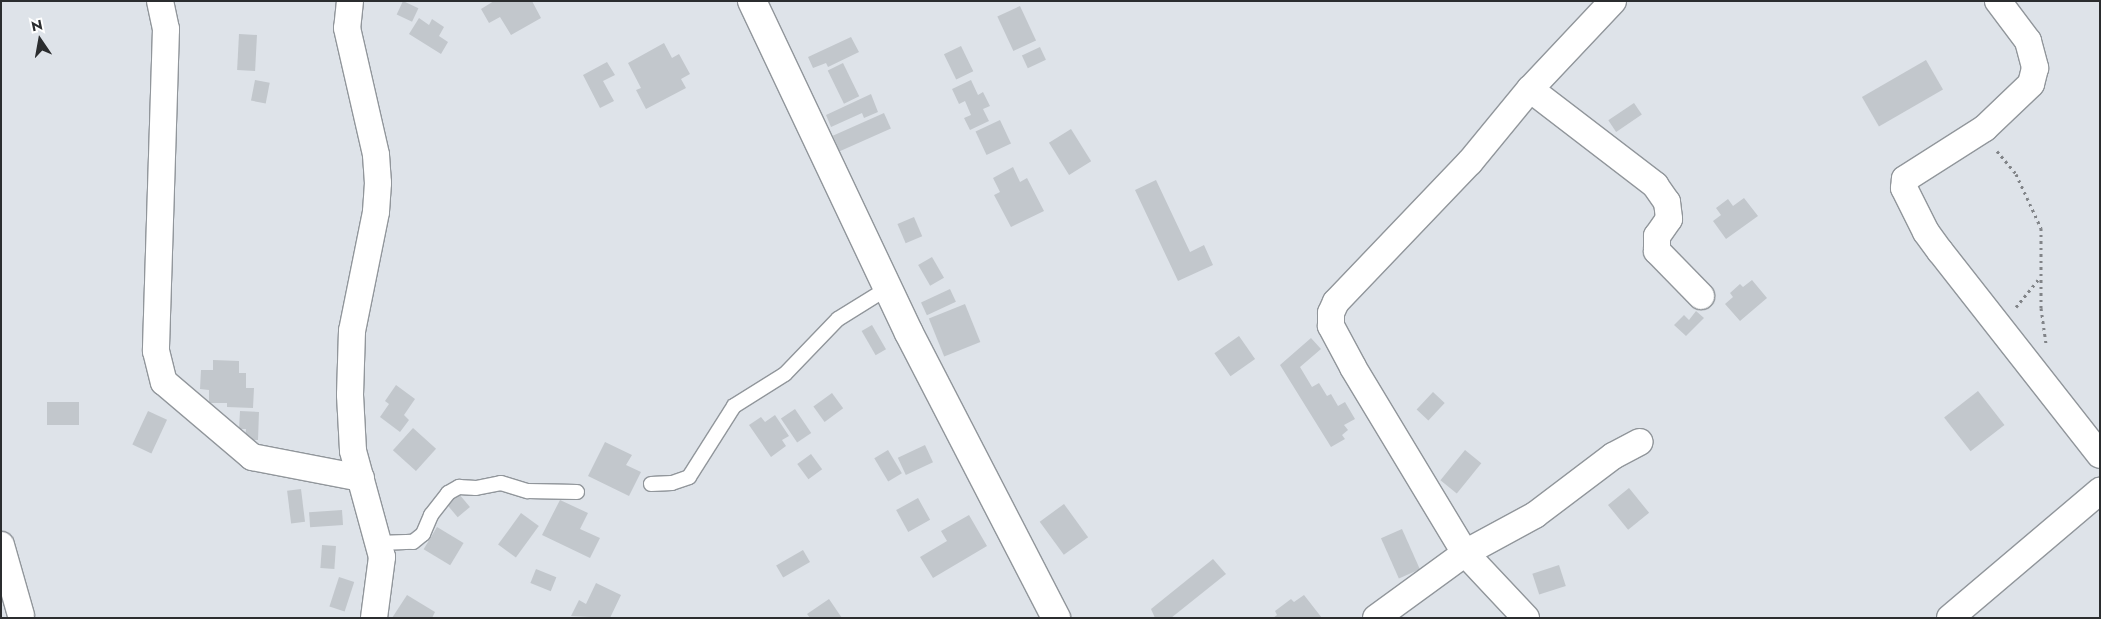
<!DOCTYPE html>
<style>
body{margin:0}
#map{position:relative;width:2101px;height:619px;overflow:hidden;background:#dee3e9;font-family:Jost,sans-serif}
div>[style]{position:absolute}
.building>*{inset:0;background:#c2c7cc;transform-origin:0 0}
.path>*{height:3px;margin-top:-1.5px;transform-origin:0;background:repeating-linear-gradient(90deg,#818488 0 2.5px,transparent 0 6.5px)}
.roads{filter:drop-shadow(1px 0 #91969b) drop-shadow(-1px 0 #91969b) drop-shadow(0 1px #91969b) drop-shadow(0 -1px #91969b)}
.service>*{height:14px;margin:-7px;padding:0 7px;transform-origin:7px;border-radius:7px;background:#fff}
.minor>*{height:26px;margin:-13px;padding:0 13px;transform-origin:13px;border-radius:13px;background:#fff}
.tertiary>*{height:28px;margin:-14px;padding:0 14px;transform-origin:14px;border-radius:14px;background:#fff}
span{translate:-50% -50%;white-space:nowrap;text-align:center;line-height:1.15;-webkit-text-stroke:4.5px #fff;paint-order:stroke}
.frame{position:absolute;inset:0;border:2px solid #2b2d2f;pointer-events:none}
.north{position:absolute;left:15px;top:15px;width:50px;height:50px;-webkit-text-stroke:4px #fff;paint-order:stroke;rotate:348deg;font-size:14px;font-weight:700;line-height:20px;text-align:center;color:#2b2d2f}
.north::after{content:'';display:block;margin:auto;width:18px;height:22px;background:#2b2d2f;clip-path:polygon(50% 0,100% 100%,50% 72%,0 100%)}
</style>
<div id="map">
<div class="building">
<div style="left:403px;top:1px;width:17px;height:15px;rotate:25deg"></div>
<div style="clip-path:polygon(494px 1px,532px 1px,541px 18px,511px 35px,500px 17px,489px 23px,481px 9px)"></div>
<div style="left:1020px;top:6px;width:38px;height:25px;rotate:65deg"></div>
<div style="clip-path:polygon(419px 18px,429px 25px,432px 19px,444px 27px,439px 36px,448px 42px,441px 54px,409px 34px)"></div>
<div style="left:239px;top:34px;width:18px;height:36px;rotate:3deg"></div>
<div style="clip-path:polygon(851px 37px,859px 52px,828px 67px,826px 63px,813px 68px,808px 57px)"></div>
<div style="clip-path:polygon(664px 43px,672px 58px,679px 54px,690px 74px,681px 79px,686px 88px,646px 109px,636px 90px,641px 88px,628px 63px)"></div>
<div style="left:961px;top:46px;width:28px;height:19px;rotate:64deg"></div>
<div style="left:1040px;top:47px;width:14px;height:20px;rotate:65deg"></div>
<div style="left:1926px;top:60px;width:34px;height:74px;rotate:60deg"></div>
<div style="clip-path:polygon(607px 62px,615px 75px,603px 81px,614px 101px,600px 108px,583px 75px)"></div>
<div style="left:843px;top:63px;width:37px;height:17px;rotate:64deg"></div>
<div style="left:255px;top:80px;width:15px;height:21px;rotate:11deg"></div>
<div style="clip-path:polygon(971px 80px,978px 95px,983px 92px,990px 106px,983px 109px,989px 121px,970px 130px,964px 118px,971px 115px,965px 101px,959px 104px,952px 89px)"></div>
<div style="clip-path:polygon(871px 94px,878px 112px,864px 118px,862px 113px,831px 127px,826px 115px)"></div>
<div style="left:1634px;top:103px;width:14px;height:31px;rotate:56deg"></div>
<div style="left:884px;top:113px;width:17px;height:56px;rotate:66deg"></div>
<div style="left:1000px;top:120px;width:26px;height:27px;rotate:65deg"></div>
<div style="left:1071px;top:129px;width:38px;height:26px;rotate:58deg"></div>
<div style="clip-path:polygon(1013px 167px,1020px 182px,1027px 178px,1044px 211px,1011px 227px,994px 195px,1000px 192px,993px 178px)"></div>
<div style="clip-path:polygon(1156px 180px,1190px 252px,1204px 245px,1213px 265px,1178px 281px,1135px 190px)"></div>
<div style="clip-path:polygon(1744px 198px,1758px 216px,1726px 239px,1713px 221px,1721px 215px,1716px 208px,1728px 199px,1733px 206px)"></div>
<div style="left:914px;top:217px;width:21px;height:18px;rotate:67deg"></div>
<div style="left:932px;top:257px;width:24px;height:16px;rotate:60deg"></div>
<div style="clip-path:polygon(1752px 280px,1767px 298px,1740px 321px,1725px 304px,1733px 297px,1730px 293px,1740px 284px,1743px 287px)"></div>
<div style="left:950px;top:289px;width:14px;height:32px;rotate:65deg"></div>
<div style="left:965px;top:304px;width:41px;height:39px;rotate:68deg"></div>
<div style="clip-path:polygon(1696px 311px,1704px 318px,1686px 336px,1674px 325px,1684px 315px,1689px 320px)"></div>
<div style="left:872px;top:325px;width:28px;height:12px;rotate:60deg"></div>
<div style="left:1239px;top:336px;width:28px;height:30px;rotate:55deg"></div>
<div style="clip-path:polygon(1311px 338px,1321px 349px,1300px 367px,1312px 387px,1319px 383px,1327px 396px,1331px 394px,1338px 406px,1345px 402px,1355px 419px,1344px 425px,1348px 430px,1342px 435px,1345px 439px,1331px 447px,1280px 365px)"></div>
<div style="clip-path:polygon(213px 360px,239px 361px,239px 373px,246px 373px,246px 388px,254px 388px,253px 408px,227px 407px,227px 403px,209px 403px,209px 390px,200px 389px,201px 370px,213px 370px)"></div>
<div style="clip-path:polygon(396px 385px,415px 399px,404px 415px,409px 420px,400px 432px,380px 417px,389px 404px,385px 401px)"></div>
<div style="left:1978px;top:391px;width:43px;height:43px;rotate:52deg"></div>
<div style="left:1433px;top:392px;width:16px;height:24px;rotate:43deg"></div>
<div style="left:832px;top:393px;width:19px;height:23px;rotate:54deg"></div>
<div style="left:79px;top:402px;width:23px;height:32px;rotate:90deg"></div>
<div style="left:795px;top:409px;width:29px;height:17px;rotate:56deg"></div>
<div style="left:148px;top:411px;width:21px;height:37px;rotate:25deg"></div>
<div style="clip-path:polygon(240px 411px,259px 412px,258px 440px,245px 440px,246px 429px,239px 429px)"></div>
<div style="clip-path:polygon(775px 415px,789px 436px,782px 440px,786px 446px,771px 457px,749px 425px,761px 417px,765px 422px)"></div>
<div style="left:413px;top:428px;width:31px;height:30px;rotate:42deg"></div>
<div style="clip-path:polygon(605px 442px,632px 455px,626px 465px,641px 472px,629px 496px,588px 476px)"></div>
<div style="left:925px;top:445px;width:19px;height:30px;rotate:65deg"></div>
<div style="left:888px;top:450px;width:27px;height:16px;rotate:59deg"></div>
<div style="left:1465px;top:450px;width:21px;height:39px;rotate:39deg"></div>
<div style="left:811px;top:454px;width:19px;height:17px;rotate:54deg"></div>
<div style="left:1629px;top:488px;width:32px;height:27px;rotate:51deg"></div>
<div style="left:301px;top:489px;width:33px;height:14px;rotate:83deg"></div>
<div style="left:459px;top:494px;width:17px;height:16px;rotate:50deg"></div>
<div style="left:918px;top:498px;width:25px;height:25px;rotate:61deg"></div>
<div style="clip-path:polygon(560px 500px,588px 513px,580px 529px,600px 538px,590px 558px,542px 535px)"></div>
<div style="left:1064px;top:504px;width:41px;height:30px;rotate:54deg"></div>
<div style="left:342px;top:510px;width:15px;height:33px;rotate:86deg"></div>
<div style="left:521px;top:513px;width:22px;height:39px;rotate:36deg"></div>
<div style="clip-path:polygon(969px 515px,987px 546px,933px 578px,920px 557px,947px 541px,941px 531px)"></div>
<div style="left:437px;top:527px;width:31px;height:26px;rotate:31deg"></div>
<div style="left:1402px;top:529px;width:44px;height:23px;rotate:66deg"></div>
<div style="left:322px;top:545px;width:14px;height:23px;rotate:4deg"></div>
<div style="left:803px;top:550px;width:14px;height:31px;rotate:60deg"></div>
<div style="clip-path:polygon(1213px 559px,1226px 574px,1171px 618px,1155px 618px,1151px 609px)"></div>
<div style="left:1559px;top:565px;width:22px;height:28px;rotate:72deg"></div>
<div style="left:536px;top:569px;width:22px;height:15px;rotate:22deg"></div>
<div style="left:339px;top:577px;width:16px;height:31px;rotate:18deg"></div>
<div style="clip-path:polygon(596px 583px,621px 595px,610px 618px,571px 616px,579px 600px,586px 604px)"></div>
<div style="clip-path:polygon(407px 595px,435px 612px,432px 618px,392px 618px)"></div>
<div style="clip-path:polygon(1304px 595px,1322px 618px,1273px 618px,1277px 615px,1275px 611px,1291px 599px,1294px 602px)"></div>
<div style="clip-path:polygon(829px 599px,842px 618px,810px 618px,807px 614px)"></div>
</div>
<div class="path">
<div style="left:1997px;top:151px;width:30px;rotate:50deg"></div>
<div style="left:2016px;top:174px;width:60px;rotate:65.2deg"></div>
<div style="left:2041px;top:228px;width:80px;rotate:90deg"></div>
<div style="left:2041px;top:308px;width:36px;rotate:82deg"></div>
<div style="left:2016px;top:307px;width:38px;rotate:-51deg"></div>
</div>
<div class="roads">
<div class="service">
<div style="left:651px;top:484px;width:21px;rotate:-3deg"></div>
<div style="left:672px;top:483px;width:18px;rotate:-19deg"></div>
<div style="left:689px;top:477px;width:84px;rotate:-57.6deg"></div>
<div style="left:734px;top:406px;width:60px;rotate:-32.1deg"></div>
<div style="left:785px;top:374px;width:76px;rotate:-46.1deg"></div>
<div style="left:838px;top:319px;width:59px;rotate:-31.8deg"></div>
<div style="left:378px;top:543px;width:35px;rotate:-2deg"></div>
<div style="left:413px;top:542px;width:13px;rotate:-39deg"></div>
<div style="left:423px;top:534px;width:21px;rotate:-67deg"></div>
<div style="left:431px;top:515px;width:28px;rotate:-52deg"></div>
<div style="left:448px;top:493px;width:13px;rotate:-29deg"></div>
<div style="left:459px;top:487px;width:17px;rotate:3deg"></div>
<div style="left:476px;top:488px;width:25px;rotate:-11deg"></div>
<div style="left:501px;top:483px;width:28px;rotate:17deg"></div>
<div style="left:528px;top:491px;width:49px;rotate:1.2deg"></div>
</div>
<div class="minor">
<div style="left:160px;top:1px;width:29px;rotate:78deg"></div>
<div style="left:166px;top:29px;width:322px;rotate:91.8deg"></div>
<div style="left:156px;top:351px;width:32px;rotate:76deg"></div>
<div style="left:164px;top:382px;width:116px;rotate:40.4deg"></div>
<div style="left:252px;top:457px;width:111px;rotate:10.9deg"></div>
<div style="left:350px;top:1px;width:27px;rotate:96deg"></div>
<div style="left:347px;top:28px;width:130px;rotate:77.1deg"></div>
<div style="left:376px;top:155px;width:28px;rotate:86deg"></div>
<div style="left:378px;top:183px;width:29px;rotate:94deg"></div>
<div style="left:376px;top:212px;width:121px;rotate:101.4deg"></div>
<div style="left:352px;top:331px;width:64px;rotate:91.8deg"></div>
<div style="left:350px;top:395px;width:56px;rotate:86.9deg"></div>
<div style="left:353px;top:451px;width:110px;rotate:74.7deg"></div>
<div style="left:382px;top:557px;width:62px;rotate:97.5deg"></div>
<div style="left:1613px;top:1px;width:121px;rotate:133.3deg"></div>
<div style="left:1530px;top:89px;width:158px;rotate:37.5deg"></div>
<div style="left:1655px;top:185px;width:21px;rotate:55deg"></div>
<div style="left:1667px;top:202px;width:17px;rotate:83deg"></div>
<div style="left:1669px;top:219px;width:21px;rotate:125deg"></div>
<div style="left:1657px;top:236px;width:15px;rotate:90deg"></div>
<div style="left:1657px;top:251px;width:63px;rotate:45.6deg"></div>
<div style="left:1998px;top:1px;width:50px;rotate:53.1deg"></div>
<div style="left:2028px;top:41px;width:28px;rotate:75deg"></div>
<div style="left:2035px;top:68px;width:16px;rotate:104deg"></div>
<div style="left:2031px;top:84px;width:64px;rotate:136.3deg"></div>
<div style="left:1985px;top:128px;width:95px;rotate:147.5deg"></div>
<div style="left:1905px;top:179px;width:9px;rotate:96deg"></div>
<div style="left:1904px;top:188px;width:49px;rotate:63.4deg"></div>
<div style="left:1926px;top:232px;width:24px;rotate:54deg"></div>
<div style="left:1940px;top:251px;width:259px;rotate:51.9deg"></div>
<div style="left:1px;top:545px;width:73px;rotate:74.1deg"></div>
<div style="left:1376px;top:618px;width:110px;rotate:-36.1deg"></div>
<div style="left:1465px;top:553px;width:80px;rotate:-28.5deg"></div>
<div style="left:1535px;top:515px;width:98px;rotate:-37.1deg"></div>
<div style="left:1613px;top:456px;width:30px;rotate:-28deg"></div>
<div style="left:1526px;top:618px;width:89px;rotate:-133.2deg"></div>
<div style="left:1465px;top:553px;width:217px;rotate:-121.1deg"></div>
<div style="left:1353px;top:367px;width:47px;rotate:-118.2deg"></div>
<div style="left:1331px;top:326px;width:13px;rotate:-90deg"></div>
<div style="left:1331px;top:313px;width:12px;rotate:-66deg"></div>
<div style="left:1336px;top:302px;width:194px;rotate:-46.3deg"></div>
<div style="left:1470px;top:162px;width:94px;rotate:-50.6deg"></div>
<div style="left:1950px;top:618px;width:197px;rotate:-40.3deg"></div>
</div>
<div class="tertiary">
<div style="left:752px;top:1px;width:367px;rotate:64.7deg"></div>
<div style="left:909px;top:333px;width:321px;rotate:62.7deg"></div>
</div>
</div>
<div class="frame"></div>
<div class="north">N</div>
</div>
